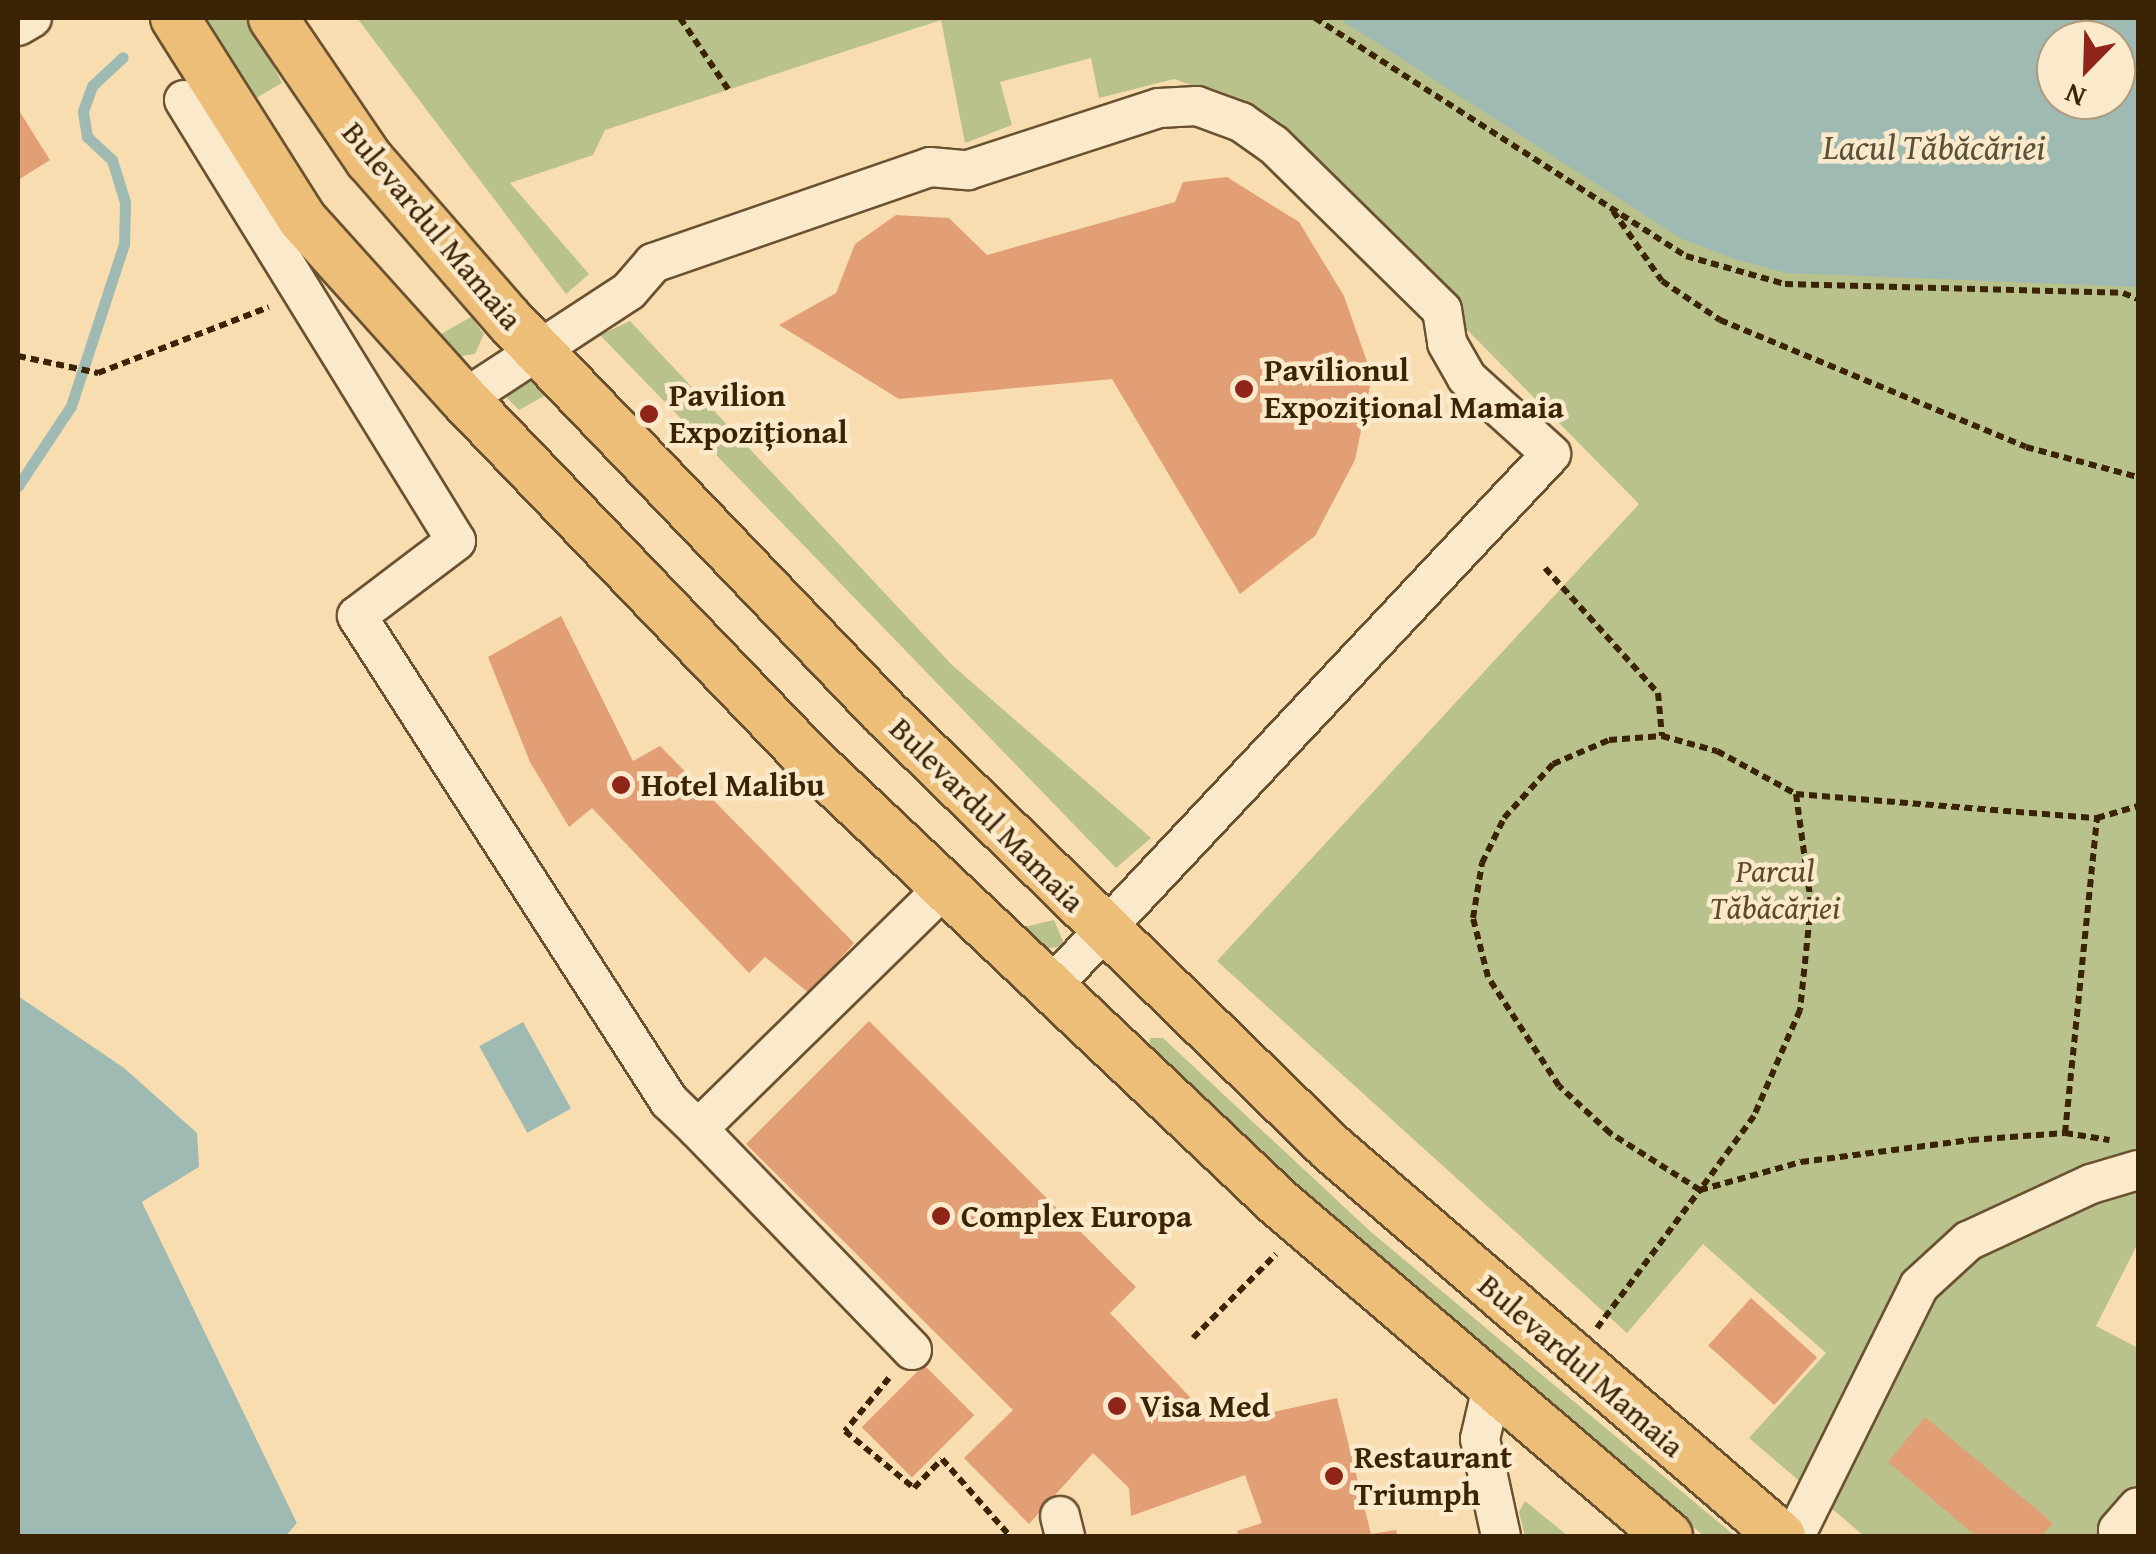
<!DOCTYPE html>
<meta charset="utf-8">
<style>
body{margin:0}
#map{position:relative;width:2156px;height:1554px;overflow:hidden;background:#f7ddaf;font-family:"Gentium Book Plus",serif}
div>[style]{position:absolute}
.green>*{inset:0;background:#b9c28d}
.water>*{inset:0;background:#9fbab3;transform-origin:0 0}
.pier>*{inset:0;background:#f7ddaf}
.stream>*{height:11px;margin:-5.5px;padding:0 5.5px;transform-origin:5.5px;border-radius:5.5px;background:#9fbab3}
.building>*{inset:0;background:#e29f75;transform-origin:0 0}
.path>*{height:6px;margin-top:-3px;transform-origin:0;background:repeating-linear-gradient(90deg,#3b2406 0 8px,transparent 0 13px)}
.roads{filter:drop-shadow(2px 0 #6a5230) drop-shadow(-2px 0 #6a5230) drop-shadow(0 2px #6a5230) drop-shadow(0 -2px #6a5230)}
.minor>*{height:38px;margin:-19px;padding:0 19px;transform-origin:19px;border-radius:19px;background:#fae9cb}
.major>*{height:48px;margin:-24px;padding:0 24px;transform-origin:24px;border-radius:24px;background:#ecbe78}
.dots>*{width:28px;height:28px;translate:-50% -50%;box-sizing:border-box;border:5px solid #fae9cb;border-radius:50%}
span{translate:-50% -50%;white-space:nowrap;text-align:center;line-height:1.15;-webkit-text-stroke:9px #fae9cb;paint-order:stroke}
.street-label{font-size:32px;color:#3b2406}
.poi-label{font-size:32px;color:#3b2406;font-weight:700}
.left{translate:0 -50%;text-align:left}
.park-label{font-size:32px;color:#5a4c28;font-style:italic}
.water-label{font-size:35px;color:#59513a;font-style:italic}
.frame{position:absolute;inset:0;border:20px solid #3b2406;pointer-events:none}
.north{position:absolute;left:2036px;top:20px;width:100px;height:100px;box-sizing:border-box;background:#fae9cb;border:2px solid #ae9a7c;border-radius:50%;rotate:203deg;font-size:28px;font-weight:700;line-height:40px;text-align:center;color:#3b2406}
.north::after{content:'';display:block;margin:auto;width:35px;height:45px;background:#8f2418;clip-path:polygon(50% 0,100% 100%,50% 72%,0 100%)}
</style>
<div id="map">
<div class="green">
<div style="clip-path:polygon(199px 18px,249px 18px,282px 83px,251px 101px)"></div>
<div style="clip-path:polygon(evenodd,357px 18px,2138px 18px,2138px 1243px,2096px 1326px,2138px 1348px,2138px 1536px,1864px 1536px,1749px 1438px,1826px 1353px,1703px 1244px,1627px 1333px,1217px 961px,1639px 504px,1276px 136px,1230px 99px,1174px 79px,1099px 98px,1091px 58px,1000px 82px,1012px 125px,965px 143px,941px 20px,605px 130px,593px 155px,510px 183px,589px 274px,566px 294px,357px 18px,2056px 40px,2116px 40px,2116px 100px,2056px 100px,2056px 40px)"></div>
<div style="clip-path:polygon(471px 317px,484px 334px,475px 354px,454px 357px,434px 338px)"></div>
<div style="clip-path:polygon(630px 321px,952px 665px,1151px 838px,1116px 868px,600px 335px)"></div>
<div style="clip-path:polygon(519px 370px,546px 395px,519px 410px,494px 385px)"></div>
<div style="clip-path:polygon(1054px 920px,1065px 946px,1042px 949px,1020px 928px)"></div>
<div style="clip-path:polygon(1150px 1038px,1163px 1038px,1371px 1232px,1735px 1536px,1704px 1536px,1356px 1246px,1149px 1051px)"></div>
<div style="clip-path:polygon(1525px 1501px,1568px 1536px,1525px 1536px,1519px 1512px)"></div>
</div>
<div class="water">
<div style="clip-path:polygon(evenodd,1338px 18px,2138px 18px,2138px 287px,1786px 273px,1734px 259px,1682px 239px,1338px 18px,2056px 40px,2116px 40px,2116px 100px,2056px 100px,2056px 40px)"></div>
<div style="clip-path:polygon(18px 996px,124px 1068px,197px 1133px,199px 1167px,142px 1202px,297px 1523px,286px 1536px,18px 1536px)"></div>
<div style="left:523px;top:1022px;width:99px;height:50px;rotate:61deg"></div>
</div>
<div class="pier">
<div style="clip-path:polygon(199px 1167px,148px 1204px,301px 1521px,292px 1536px,286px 1536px,297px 1523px,142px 1202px)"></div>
</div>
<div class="stream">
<div style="left:18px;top:486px;width:96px;rotate:-56.5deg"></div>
<div style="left:71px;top:406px;width:170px;rotate:-71.9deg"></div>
<div style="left:124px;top:244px;width:42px;rotate:-88.6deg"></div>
<div style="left:125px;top:202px;width:44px;rotate:-107.2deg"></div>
<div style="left:112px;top:160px;width:34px;rotate:-137deg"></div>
<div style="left:87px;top:137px;width:26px;rotate:-99deg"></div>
<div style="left:83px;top:111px;width:27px;rotate:-70deg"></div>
<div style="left:92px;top:86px;width:42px;rotate:-43.1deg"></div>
</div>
<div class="building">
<div style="clip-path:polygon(18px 109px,50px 160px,18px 180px)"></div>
<div style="clip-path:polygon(1227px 177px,1299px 222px,1344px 296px,1372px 376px,1355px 460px,1315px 536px,1240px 594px,1112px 379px,899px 399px,779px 325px,836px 293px,855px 244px,896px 215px,949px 218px,987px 255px,1175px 202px,1183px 182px)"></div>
<div style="clip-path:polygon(561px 616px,633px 761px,660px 746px,854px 943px,810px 994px,765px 957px,749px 973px,592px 808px,569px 827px,530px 762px,488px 657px)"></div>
<div style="clip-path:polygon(869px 1021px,1136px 1287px,1110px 1313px,1207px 1415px,1233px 1421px,1337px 1398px,1371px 1534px,1396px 1530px,1398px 1536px,1239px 1536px,1237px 1531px,1262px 1523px,1245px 1475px,1131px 1516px,1129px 1488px,1093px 1453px,1029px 1524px,964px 1458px,1013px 1410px,746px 1144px)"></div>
<div style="left:1751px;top:1298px;width:89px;height:64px;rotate:42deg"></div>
<div style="left:924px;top:1365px;width:71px;height:88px;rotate:45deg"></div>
<div style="clip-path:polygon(1925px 1417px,2053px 1523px,2042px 1536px,1976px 1536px,1888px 1462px)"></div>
</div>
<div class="path">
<div style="left:680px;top:18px;width:86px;rotate:55.9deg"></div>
<div style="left:1315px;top:18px;width:441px;rotate:32.7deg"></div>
<div style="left:1686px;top:256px;width:103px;rotate:15.8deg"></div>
<div style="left:1785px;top:284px;width:338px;rotate:1.5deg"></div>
<div style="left:2123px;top:293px;width:16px;rotate:22deg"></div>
<div style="left:1613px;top:211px;width:85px;rotate:55deg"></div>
<div style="left:1662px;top:281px;width:70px;rotate:33.9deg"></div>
<div style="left:1720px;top:320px;width:331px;rotate:22.5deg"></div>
<div style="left:2026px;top:447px;width:116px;rotate:15deg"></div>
<div style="left:18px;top:356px;width:82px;rotate:12deg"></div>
<div style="left:98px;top:373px;width:183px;rotate:-21.1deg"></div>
<div style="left:1545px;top:568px;width:169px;rotate:47.9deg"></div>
<div style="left:1658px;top:693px;width:43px;rotate:84.7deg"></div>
<div style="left:1796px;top:794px;width:111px;rotate:82.2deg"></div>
<div style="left:1811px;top:904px;width:107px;rotate:95.9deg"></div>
<div style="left:1800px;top:1010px;width:116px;rotate:113.5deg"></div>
<div style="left:1754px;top:1116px;width:92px;rotate:126.1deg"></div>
<div style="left:1700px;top:1190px;width:107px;rotate:-147.7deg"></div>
<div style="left:1610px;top:1133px;width:69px;rotate:-137.3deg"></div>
<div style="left:1559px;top:1086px;width:130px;rotate:-123.1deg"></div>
<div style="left:1488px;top:977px;width:61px;rotate:-104.3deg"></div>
<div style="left:1473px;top:918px;width:56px;rotate:-80.7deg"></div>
<div style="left:1482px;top:863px;width:50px;rotate:-63.9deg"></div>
<div style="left:1504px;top:818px;width:73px;rotate:-47.8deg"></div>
<div style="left:1553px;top:764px;width:61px;rotate:-23.2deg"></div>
<div style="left:1609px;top:740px;width:53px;rotate:-4.3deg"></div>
<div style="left:1662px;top:736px;width:57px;rotate:15.3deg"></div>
<div style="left:1717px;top:751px;width:90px;rotate:28.6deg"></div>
<div style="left:1796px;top:794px;width:302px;rotate:4.6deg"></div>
<div style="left:2097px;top:818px;width:43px;rotate:-16.3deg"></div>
<div style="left:2065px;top:1133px;width:317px;rotate:-84.2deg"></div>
<div style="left:1597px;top:1328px;width:172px;rotate:-53.3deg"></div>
<div style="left:1700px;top:1190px;width:105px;rotate:-15.5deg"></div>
<div style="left:1801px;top:1162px;width:171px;rotate:-7.4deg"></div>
<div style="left:1971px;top:1140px;width:94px;rotate:-4.3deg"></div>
<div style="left:2065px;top:1133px;width:45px;rotate:9deg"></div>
<div style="left:1193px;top:1338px;width:118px;rotate:-45.3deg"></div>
<div style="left:889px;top:1378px;width:69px;rotate:129.7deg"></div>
<div style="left:845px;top:1431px;width:89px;rotate:39.6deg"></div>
<div style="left:914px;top:1488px;width:40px;rotate:-46deg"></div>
<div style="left:942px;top:1459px;width:103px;rotate:48.6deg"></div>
</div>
<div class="roads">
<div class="minor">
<div style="left:18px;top:26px;width:16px;rotate:-30deg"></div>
<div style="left:184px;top:100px;width:518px;rotate:58.33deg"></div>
<div style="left:456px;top:541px;width:124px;rotate:142.9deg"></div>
<div style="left:357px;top:616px;width:577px;rotate:57.25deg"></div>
<div style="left:669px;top:1101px;width:40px;rotate:44deg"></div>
<div style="left:464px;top:399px;width:197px;rotate:-33.2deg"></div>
<div style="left:629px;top:291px;width:37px;rotate:-49deg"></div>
<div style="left:653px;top:263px;width:293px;rotate:-19.1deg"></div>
<div style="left:930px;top:167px;width:38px;rotate:5deg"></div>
<div style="left:968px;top:170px;width:201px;rotate:-18deg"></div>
<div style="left:1159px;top:108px;width:38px;rotate:-3deg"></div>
<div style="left:1197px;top:106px;width:47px;rotate:20deg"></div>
<div style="left:1241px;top:122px;width:39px;rotate:35deg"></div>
<div style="left:1273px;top:144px;width:237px;rotate:44.5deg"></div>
<div style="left:1442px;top:310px;width:33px;rotate:81deg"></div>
<div style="left:1447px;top:343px;width:40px;rotate:60.3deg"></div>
<div style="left:1467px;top:378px;width:113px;rotate:42.1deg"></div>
<div style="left:1551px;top:454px;width:736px;rotate:133.18deg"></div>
<div style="left:912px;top:1350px;width:308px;rotate:-134.1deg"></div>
<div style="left:698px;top:1129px;width:342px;rotate:-44.4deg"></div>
<div style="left:1492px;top:1387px;width:53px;rotate:103deg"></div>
<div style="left:1480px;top:1439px;width:99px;rotate:77.8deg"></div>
<div style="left:1060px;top:1516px;width:21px;rotate:76deg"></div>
<div style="left:1795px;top:1536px;width:279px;rotate:-63.6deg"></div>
<div style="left:1919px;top:1286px;width:67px;rotate:-42.6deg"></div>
<div style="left:1968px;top:1241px;width:136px;rotate:-24.9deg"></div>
<div style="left:2091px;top:1184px;width:49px;rotate:-16.6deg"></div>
<div style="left:2125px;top:1536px;width:9px;rotate:-139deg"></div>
<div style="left:2118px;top:1530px;width:30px;rotate:-49deg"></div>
</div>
<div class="major">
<div style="left:175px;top:18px;width:238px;rotate:57.7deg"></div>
<div style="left:302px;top:219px;width:242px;rotate:48deg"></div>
<div style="left:464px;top:399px;width:492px;rotate:46.2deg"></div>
<div style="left:804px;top:754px;width:654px;rotate:43.39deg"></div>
<div style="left:1279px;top:1203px;width:512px;rotate:40.56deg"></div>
<div style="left:273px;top:18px;width:171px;rotate:55.8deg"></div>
<div style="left:369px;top:159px;width:215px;rotate:49deg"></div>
<div style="left:510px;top:321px;width:542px;rotate:46.27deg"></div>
<div style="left:885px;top:713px;width:623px;rotate:44.28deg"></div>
<div style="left:1331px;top:1148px;width:594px;rotate:40.77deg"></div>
</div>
</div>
<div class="dots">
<div style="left:1244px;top:389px;background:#8f2418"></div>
<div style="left:649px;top:414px;background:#8f2418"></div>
<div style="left:621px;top:785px;background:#8f2418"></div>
<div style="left:941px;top:1216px;background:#8f2418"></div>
<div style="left:1117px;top:1406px;background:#8f2418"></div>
<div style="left:1334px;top:1476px;background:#8f2418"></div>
</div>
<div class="street-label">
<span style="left:432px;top:226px;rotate:50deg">Bulevardul Mamaia</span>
<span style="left:987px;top:815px;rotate:45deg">Bulevardul Mamaia</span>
<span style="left:1581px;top:1366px;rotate:41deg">Bulevardul Mamaia</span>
</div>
<div class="poi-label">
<span class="left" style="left:1264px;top:389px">Pavilionul<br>Expozițional Mamaia</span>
<span class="left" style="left:669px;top:414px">Pavilion<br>Expozițional</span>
<span class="left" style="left:641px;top:785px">Hotel Malibu</span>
<span class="left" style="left:961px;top:1216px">Complex Europa</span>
<span class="left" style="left:1140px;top:1406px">Visa Med</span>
<span class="left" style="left:1354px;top:1476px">Restaurant<br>Triumph</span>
</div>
<div class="park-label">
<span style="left:1775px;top:890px">Parcul<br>Tăbăcăriei</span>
</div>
<div class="water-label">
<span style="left:1934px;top:147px">Lacul Tăbăcăriei</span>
</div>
<div class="frame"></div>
<div class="north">N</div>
</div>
